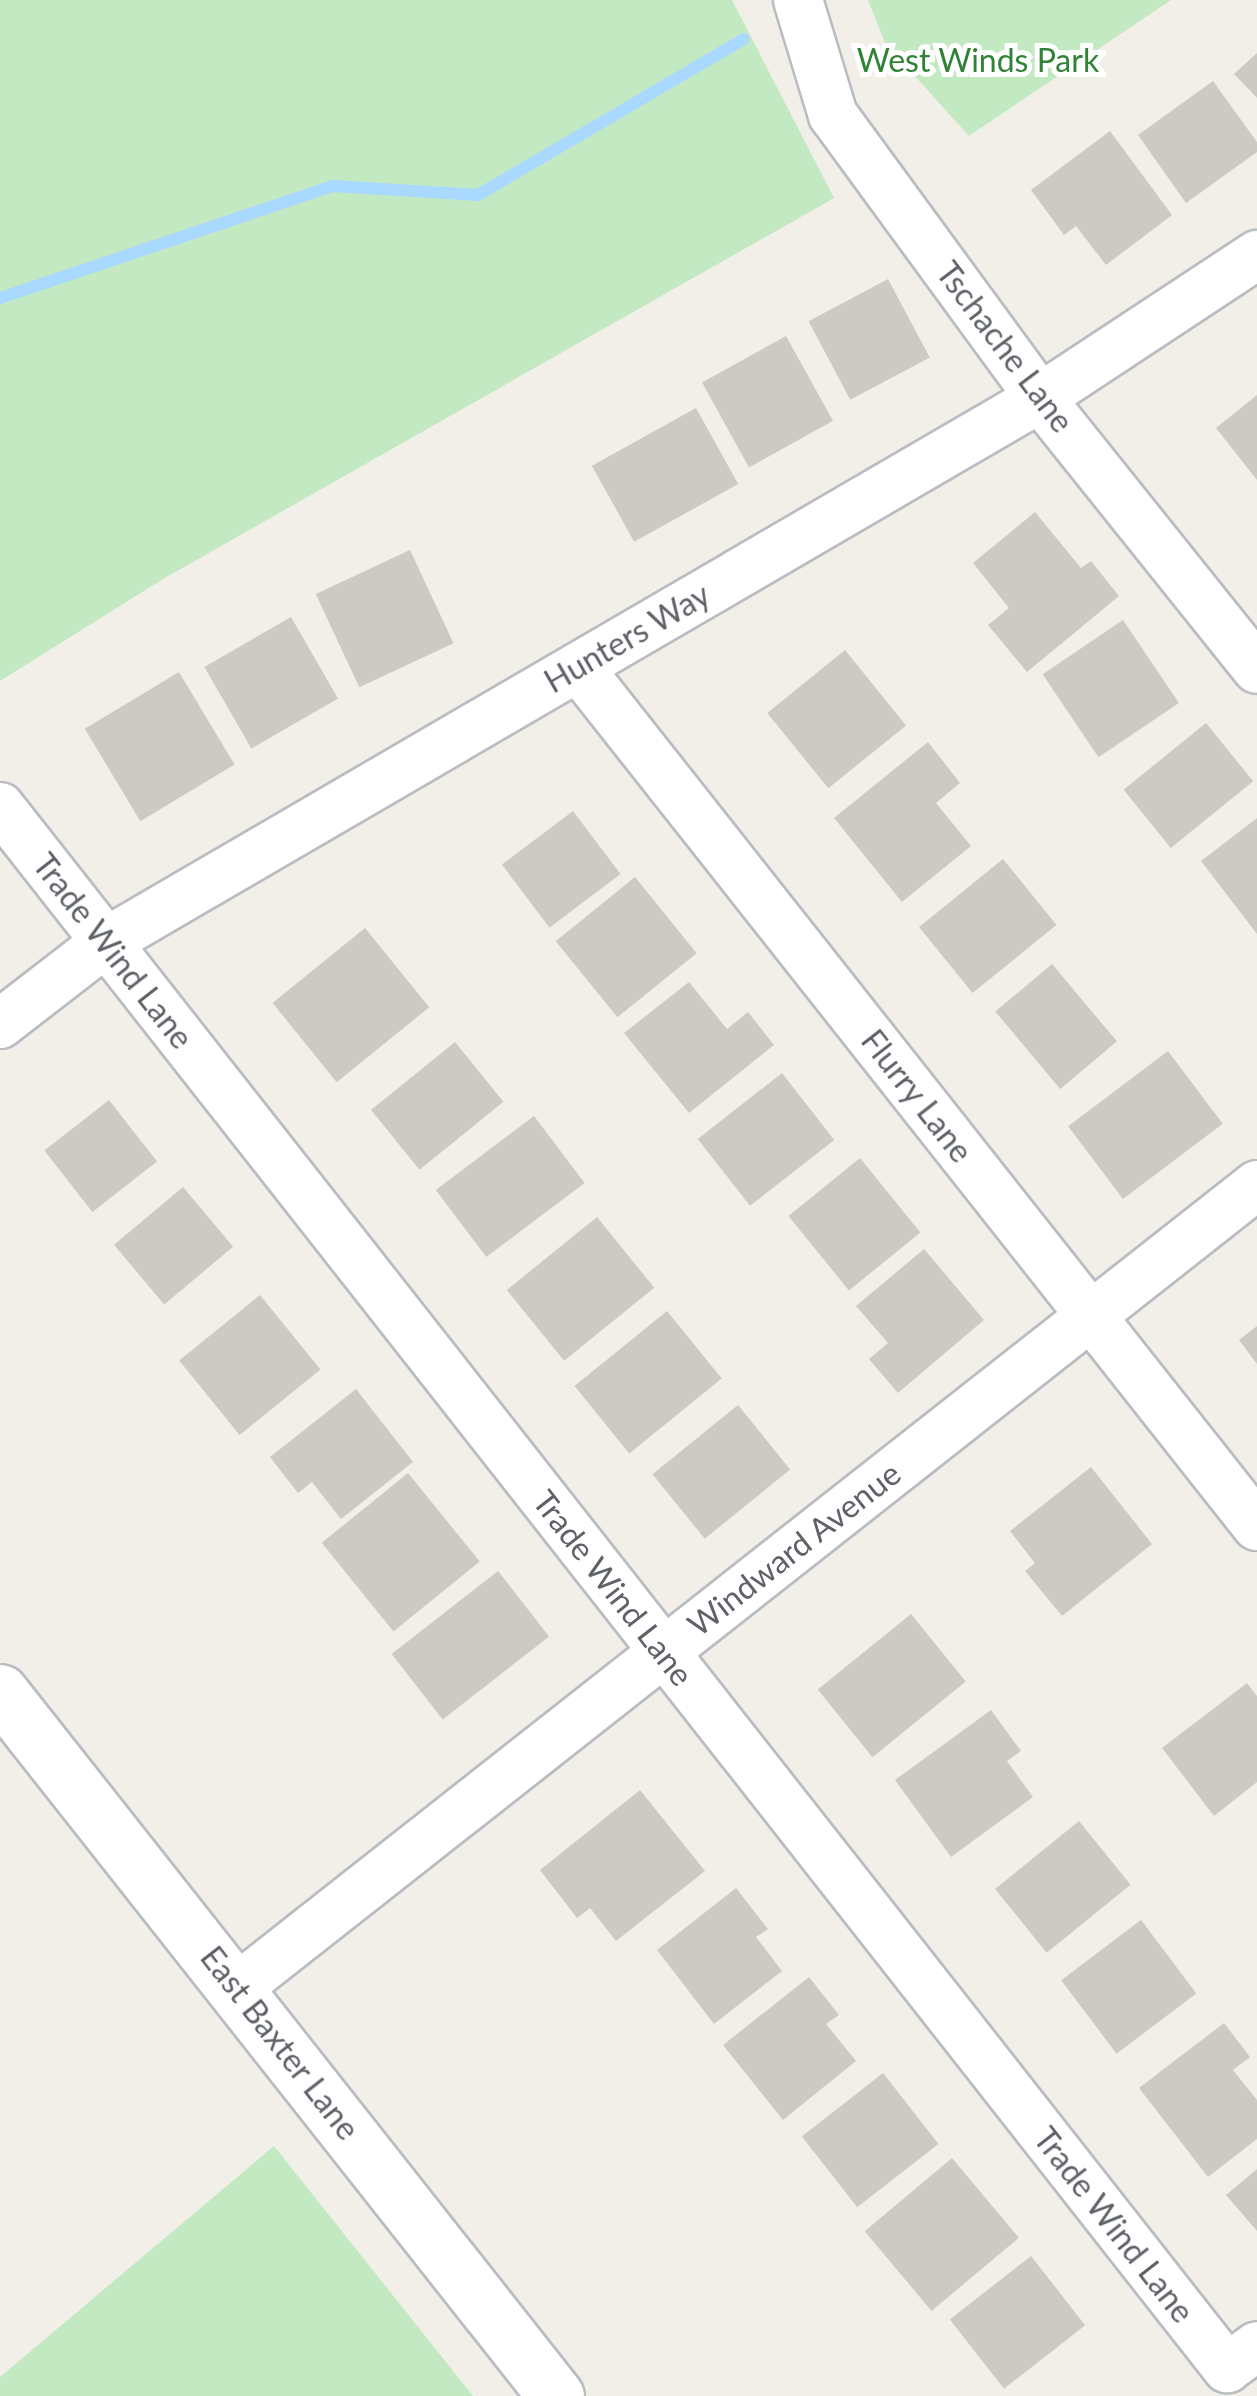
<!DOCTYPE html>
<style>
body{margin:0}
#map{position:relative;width:1257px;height:2396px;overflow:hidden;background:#f1efe7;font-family:Lato,sans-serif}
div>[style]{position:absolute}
.green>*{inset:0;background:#c3e9c3}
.stream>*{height:12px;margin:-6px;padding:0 6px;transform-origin:6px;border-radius:6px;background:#a9d9ff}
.building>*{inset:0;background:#cccac4;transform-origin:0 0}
.roads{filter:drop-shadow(2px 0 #b9bcc1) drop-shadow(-2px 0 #b9bcc1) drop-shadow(0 2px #b9bcc1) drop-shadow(0 -2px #b9bcc1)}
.street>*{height:48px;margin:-24px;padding:0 24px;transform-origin:24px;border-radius:24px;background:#fff}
.secondary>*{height:55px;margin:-27.5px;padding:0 27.5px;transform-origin:27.5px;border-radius:27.5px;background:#fff}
span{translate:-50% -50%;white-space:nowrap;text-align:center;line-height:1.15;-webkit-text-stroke:10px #fff;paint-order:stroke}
.park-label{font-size:32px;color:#308336}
.street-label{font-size:32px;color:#5e6268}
</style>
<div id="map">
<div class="green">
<div style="clip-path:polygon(0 0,732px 0,834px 198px,163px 579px,0 681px)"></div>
<div style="clip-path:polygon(868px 0,1171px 0,969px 136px,885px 43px)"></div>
<div style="clip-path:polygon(274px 2146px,473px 2396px,0 2396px,0 2377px)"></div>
</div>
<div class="stream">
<div style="left:0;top:298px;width:350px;rotate:-18.6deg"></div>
<div style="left:332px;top:186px;width:146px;rotate:3.5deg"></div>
<div style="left:478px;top:195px;width:308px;rotate:-30.4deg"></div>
</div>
<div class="building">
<div style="clip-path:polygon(1257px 53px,1257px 98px,1234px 74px)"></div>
<div style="clip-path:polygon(1213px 81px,1257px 142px,1257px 152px,1186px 203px,1138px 135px)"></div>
<div style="clip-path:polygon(1110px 131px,1172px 215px,1106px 265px,1076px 226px,1064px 235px,1031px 190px)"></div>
<div style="left:888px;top:279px;width:89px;height:90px;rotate:62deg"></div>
<div style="left:786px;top:336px;width:97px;height:96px;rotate:61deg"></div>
<div style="clip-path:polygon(1257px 395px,1257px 480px,1216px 428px)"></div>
<div style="left:696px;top:408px;width:87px;height:119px;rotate:61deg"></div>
<div style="clip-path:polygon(1035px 512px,1081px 568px,1091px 561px,1119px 596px,1027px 672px,988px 625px,1009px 608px,973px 563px)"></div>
<div style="left:410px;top:550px;width:103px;height:104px;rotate:65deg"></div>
<div style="left:291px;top:617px;width:94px;height:100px;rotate:60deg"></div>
<div style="left:1123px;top:620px;width:100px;height:97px;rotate:56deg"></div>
<div style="left:845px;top:650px;width:97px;height:100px;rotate:51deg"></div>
<div style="left:179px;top:672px;width:108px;height:110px;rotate:59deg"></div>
<div style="left:1206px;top:723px;width:75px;height:106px;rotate:51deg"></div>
<div style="clip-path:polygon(928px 742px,960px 783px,936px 803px,971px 846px,902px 902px,834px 818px)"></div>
<div style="left:573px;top:811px;width:79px;height:89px;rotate:53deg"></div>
<div style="clip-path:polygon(1257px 818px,1257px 934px,1201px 861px)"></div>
<div style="left:1003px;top:859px;width:85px;height:108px;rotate:51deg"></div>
<div style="left:635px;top:877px;width:98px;height:102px;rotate:51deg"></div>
<div style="left:365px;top:928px;width:102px;height:119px;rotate:51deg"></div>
<div style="left:1052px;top:964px;width:101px;height:74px;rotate:50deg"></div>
<div style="clip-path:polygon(689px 982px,727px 1029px,748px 1012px,774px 1045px,689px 1113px,624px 1033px)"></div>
<div style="left:455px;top:1042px;width:77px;height:108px;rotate:51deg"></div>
<div style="left:1168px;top:1051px;width:91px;height:125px;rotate:53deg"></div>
<div style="left:782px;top:1073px;width:85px;height:107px;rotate:52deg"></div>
<div style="left:109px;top:1100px;width:78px;height:82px;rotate:52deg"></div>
<div style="left:534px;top:1116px;width:84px;height:123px;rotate:53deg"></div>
<div style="left:860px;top:1158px;width:96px;height:92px;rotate:51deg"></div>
<div style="left:183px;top:1187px;width:78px;height:90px;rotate:50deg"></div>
<div style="left:597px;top:1217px;width:91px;height:116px;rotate:51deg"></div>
<div style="clip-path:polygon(924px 1249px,984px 1320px,898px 1393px,869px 1359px,888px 1343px,856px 1306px)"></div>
<div style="left:260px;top:1295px;width:96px;height:104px;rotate:51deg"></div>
<div style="left:667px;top:1311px;width:87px;height:119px;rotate:51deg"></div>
<div style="clip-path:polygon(1257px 1326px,1257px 1364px,1239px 1340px)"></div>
<div style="clip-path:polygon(356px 1389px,413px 1462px,341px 1519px,312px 1482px,298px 1493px,270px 1457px)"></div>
<div style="left:738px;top:1405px;width:83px;height:110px;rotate:51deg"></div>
<div style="clip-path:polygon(1091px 1467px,1152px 1544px,1062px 1616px,1025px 1571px,1035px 1563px,1010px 1531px)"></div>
<div style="left:408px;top:1473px;width:114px;height:111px;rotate:51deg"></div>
<div style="left:498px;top:1571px;width:83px;height:135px;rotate:52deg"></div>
<div style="left:911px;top:1614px;width:87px;height:120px;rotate:51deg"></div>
<div style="clip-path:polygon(1247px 1683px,1257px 1696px,1257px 1782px,1214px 1816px,1162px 1748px)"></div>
<div style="clip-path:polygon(991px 1710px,1021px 1751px,1007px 1761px,1033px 1797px,951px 1857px,895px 1780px)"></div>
<div style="clip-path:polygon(640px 1790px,705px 1871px,616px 1941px,590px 1908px,577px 1918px,540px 1870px)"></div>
<div style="left:1079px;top:1821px;width:82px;height:108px;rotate:51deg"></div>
<div style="clip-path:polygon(736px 1888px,768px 1929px,756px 1937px,782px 1971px,714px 2024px,657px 1950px)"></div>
<div style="left:1141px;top:1920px;width:92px;height:100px;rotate:53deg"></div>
<div style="clip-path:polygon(809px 1977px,839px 2015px,826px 2024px,856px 2061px,783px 2120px,723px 2045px)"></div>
<div style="clip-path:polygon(1224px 2023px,1250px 2057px,1233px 2070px,1257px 2100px,1257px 2139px,1208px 2177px,1139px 2088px)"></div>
<div style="left:883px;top:2073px;width:90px;height:103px;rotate:52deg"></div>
<div style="left:952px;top:2158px;width:104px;height:114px;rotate:50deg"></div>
<div style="clip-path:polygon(1257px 2169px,1257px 2231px,1226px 2195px)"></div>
<div style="left:1031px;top:2256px;width:88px;height:103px;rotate:52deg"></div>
</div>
<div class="roads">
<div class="street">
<div style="left:798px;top:0;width:120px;rotate:73.1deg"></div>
<div style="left:833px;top:115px;width:351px;rotate:53.8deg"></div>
<div style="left:1040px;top:398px;width:347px;rotate:51.3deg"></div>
<div style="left:578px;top:667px;width:1095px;rotate:51.68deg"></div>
<div style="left:0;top:807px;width:1986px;rotate:51.83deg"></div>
<div style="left:1227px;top:2368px;width:37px;rotate:-36deg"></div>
<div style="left:0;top:1024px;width:134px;rotate:-37.7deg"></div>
<div style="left:106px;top:942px;width:1081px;rotate:-30.22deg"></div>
<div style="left:1040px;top:398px;width:260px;rotate:-33.4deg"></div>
<div style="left:237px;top:1988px;width:1298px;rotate:-38.21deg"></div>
</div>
<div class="secondary">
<div style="left:0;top:1692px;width:897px;rotate:51.7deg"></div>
</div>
</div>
<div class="park-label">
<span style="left:978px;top:60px">West Winds Park</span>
</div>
<div class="street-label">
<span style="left:1005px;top:347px;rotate:53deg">Tschache Lane</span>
<span style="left:627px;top:638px;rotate:-30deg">Hunters Way</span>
<span style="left:113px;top:951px;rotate:52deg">Trade Wind Lane</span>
<span style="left:917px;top:1096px;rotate:52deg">Flurry Lane</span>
<span style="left:794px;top:1549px;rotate:-38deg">Windward Avenue</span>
<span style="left:613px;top:1588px;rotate:52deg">Trade Wind Lane</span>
<span style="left:280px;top:2043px;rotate:52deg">East Baxter Lane</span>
<span style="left:1114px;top:2225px;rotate:52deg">Trade Wind Lane</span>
</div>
</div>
